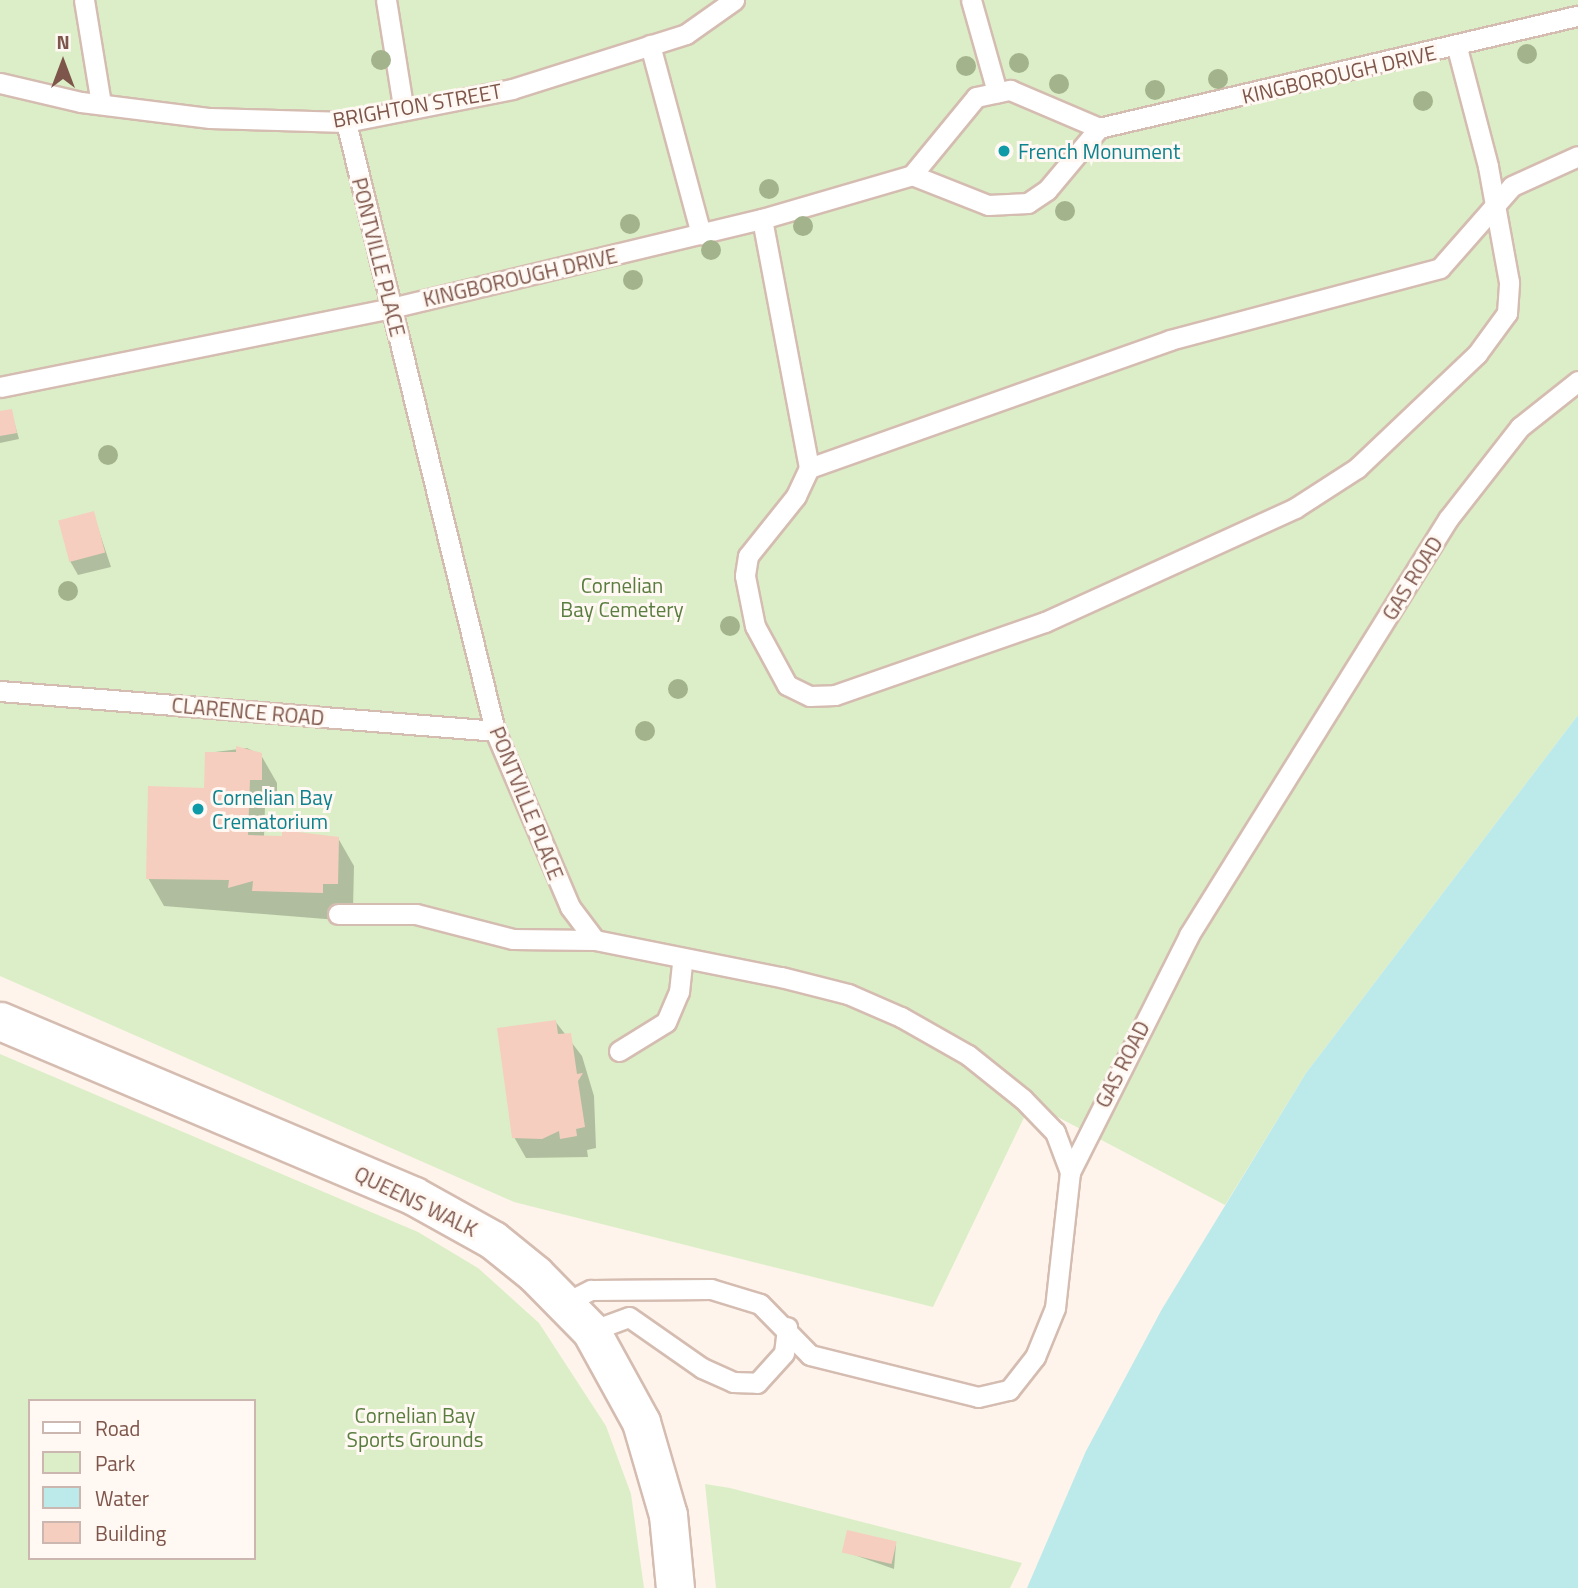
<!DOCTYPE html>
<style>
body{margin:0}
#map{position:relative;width:1578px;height:1588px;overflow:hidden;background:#fef4eb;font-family:"Titillium Web",sans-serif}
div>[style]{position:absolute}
.green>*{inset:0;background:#dceec7}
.water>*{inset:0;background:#bceaeb}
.shadow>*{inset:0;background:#0003}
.building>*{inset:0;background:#f6cec0;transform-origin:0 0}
.roads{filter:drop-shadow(2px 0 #d5bcb1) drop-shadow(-2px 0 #d5bcb1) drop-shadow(0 2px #d5bcb1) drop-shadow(0 -2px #d5bcb1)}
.service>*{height:19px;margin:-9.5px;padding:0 9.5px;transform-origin:9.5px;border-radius:9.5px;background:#fff}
.minor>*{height:37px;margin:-18.5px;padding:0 18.5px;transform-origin:18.5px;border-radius:18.5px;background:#fff}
.trees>*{width:20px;height:20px;margin:-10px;border-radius:50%;background:#a3b38c}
.dots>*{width:19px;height:19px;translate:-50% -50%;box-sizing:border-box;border:4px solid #fff8f3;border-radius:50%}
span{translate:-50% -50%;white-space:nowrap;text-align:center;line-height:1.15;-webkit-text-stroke:6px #fff8f3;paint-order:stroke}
.street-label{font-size:21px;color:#7d554a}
.culture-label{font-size:21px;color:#0d838f}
.left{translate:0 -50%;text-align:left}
.park-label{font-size:21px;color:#597d3e}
.legend{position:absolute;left:28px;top:1399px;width:228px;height:161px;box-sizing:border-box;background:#fff8f3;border:2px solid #cbb7af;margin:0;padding:9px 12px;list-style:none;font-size:21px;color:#7d554a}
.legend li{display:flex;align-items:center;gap:14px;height:35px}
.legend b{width:35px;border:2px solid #cbb7af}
.north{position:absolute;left:28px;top:28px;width:70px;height:70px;-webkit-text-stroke:5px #fff8f3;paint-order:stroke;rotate:0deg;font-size:19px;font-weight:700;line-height:28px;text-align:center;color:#7d554a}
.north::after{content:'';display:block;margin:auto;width:24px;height:32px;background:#7d554a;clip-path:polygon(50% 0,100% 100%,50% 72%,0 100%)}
</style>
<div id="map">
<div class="green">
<div style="clip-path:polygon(0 0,1578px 0,1578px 715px,1306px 1073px,1225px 1205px,1031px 1103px,933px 1307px,514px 1202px,0 976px)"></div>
<div style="clip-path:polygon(evenodd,0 1054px,418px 1232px,478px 1268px,539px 1323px,606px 1426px,631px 1494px,644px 1588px,0 1588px,0 1054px,30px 1401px,254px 1401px,254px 1558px,30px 1558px,30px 1401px)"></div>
<div style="clip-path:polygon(705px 1484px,730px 1488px,1022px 1563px,1010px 1588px,716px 1588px)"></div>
</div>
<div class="water">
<div style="clip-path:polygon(1578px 715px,1578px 1588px,1027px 1588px,1086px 1451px,1162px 1309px,1306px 1073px)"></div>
</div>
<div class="shadow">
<div style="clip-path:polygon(11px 411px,19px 439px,0 443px,0 413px)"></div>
<div style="clip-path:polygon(93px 513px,111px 567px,78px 575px,70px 561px)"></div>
<div style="clip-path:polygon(247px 748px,261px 755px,277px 783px,277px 807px,265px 807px,264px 837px,338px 838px,354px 866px,353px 911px,338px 920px,164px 906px,148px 878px,206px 790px,207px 753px)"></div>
<div style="clip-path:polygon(555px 1021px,582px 1056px,594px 1096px,596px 1148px,587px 1150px,588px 1157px,526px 1158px,514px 1137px)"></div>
<div style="clip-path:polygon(896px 1544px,894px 1569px,843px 1551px)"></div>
</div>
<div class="building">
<div style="clip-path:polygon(12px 409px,17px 433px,0 436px,0 411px)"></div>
<div style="left:94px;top:511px;width:43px;height:37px;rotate:75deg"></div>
<div style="clip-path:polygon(236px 746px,262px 753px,262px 780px,250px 780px,248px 835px,282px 836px,282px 830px,339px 837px,338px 884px,323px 884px,323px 893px,252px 891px,253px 881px,228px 888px,229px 880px,146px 879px,148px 786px,204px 788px,205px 752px,236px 752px)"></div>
<div style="clip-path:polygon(556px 1020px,558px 1034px,571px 1033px,577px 1074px,583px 1073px,578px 1081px,585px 1127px,576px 1129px,577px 1136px,560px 1139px,559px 1131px,542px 1139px,512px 1138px,497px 1028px)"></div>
<div style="left:847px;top:1530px;width:51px;height:23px;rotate:13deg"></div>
</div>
<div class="roads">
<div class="service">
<div style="left:84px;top:0;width:105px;rotate:80.7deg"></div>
<div style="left:386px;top:0;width:107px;rotate:80.9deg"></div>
<div style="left:971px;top:0;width:96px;rotate:74.2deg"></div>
<div style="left:650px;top:45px;width:196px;rotate:74.9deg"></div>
<div style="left:0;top:83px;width:83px;rotate:13.2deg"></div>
<div style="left:81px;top:102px;width:130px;rotate:7.1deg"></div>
<div style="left:210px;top:118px;width:136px;rotate:1.7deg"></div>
<div style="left:346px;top:122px;width:169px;rotate:-11.2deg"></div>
<div style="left:512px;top:89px;width:182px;rotate:-17.5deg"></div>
<div style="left:686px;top:34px;width:59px;rotate:-35.3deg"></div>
<div style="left:1010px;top:90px;width:97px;rotate:23.1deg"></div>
<div style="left:1099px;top:128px;width:81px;rotate:130deg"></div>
<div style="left:1047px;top:190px;width:23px;rotate:146deg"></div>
<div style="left:1028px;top:203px;width:40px;rotate:177.1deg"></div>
<div style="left:988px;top:205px;width:82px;rotate:-158.5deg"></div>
<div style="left:912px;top:175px;width:101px;rotate:-50.6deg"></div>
<div style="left:976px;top:97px;width:35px;rotate:-12deg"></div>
<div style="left:346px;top:122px;width:627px;rotate:76.25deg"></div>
<div style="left:495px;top:731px;width:191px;rotate:66.9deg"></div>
<div style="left:570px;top:907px;width:41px;rotate:52.9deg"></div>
<div style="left:595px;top:940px;width:190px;rotate:11.3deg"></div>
<div style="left:781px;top:977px;width:69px;rotate:14.2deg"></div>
<div style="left:848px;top:994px;width:58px;rotate:23.5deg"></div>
<div style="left:901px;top:1017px;width:77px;rotate:29.6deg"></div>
<div style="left:968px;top:1055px;width:70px;rotate:38.7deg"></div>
<div style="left:1023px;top:1099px;width:46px;rotate:45.9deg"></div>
<div style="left:1055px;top:1132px;width:43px;rotate:69.4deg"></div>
<div style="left:1099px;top:128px;width:492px;rotate:-13.2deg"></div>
<div style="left:762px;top:219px;width:253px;rotate:79.3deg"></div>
<div style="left:809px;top:468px;width:31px;rotate:115deg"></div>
<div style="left:796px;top:496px;width:77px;rotate:128.7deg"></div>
<div style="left:748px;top:556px;width:20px;rotate:99deg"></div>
<div style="left:745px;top:576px;width:51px;rotate:78.7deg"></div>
<div style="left:755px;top:626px;width:67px;rotate:61.5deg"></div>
<div style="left:787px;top:685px;width:25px;rotate:26deg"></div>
<div style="left:810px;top:696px;width:25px;rotate:-2deg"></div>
<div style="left:835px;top:695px;width:222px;rotate:-19.2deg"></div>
<div style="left:1045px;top:622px;width:275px;rotate:-24.5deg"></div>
<div style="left:1295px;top:508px;width:74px;rotate:-32.8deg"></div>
<div style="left:1357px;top:468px;width:166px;rotate:-43.5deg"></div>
<div style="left:1477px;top:354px;width:51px;rotate:-53.8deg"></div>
<div style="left:1507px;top:313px;width:31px;rotate:-86deg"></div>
<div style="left:1509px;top:282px;width:118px;rotate:-100.3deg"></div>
<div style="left:1488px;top:166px;width:122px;rotate:-104.7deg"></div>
<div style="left:0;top:387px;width:399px;rotate:-11.4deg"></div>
<div style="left:391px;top:308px;width:382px;rotate:-13.5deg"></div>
<div style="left:762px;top:219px;width:156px;rotate:-16.3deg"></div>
<div style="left:809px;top:468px;width:383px;rotate:-19.5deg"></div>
<div style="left:1170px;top:340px;width:279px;rotate:-14.9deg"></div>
<div style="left:1440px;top:268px;width:109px;rotate:-48.7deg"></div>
<div style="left:1512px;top:186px;width:72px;rotate:-24.4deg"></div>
<div style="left:0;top:691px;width:497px;rotate:4.6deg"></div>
<div style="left:338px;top:914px;width:78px"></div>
<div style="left:416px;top:914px;width:100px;rotate:14.5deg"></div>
<div style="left:513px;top:939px;width:82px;rotate:0.7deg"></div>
<div style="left:619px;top:1051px;width:55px;rotate:-31.7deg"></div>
<div style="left:666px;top:1022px;width:33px;rotate:-67deg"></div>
<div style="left:679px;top:992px;width:31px;rotate:-84deg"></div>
<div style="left:567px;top:1302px;width:27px;rotate:-27deg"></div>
<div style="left:591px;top:1290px;width:120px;rotate:-0.5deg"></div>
<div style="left:711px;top:1289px;width:51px;rotate:17deg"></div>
<div style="left:760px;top:1304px;width:71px;rotate:45.6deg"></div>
<div style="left:810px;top:1355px;width:173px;rotate:14deg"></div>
<div style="left:978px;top:1397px;width:32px;rotate:-13deg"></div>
<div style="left:1009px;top:1390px;width:42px;rotate:-51.8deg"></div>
<div style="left:1035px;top:1357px;width:53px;rotate:-67.8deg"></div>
<div style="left:1055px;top:1308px;width:137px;rotate:-83.7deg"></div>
<div style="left:1070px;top:1172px;width:265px;rotate:-63.3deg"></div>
<div style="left:1189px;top:935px;width:490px;rotate:-58.1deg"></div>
<div style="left:1448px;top:519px;width:117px;rotate:-52deg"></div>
<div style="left:1520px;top:427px;width:74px;rotate:-38.4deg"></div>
<div style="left:591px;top:1331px;width:40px;rotate:-20.2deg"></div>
<div style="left:629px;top:1317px;width:89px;rotate:34.9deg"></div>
<div style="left:702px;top:1368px;width:34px;rotate:24deg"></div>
<div style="left:733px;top:1382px;width:24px;rotate:2deg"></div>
<div style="left:757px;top:1383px;width:40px;rotate:-48deg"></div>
<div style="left:784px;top:1353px;width:26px;rotate:-83deg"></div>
</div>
<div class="minor">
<div style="left:0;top:1021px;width:449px;rotate:22.9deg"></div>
<div style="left:414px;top:1196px;width:90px;rotate:29.1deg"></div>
<div style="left:493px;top:1240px;width:54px;rotate:39deg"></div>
<div style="left:535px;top:1274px;width:80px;rotate:45.5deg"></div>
<div style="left:591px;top:1331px;width:104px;rotate:61.2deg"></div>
<div style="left:641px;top:1422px;width:97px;rotate:73.8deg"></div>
<div style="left:668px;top:1515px;width:73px;rotate:84.5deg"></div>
</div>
</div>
<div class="trees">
<div style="left:1527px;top:54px"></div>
<div style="left:381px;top:60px"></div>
<div style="left:1019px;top:63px"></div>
<div style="left:966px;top:66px"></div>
<div style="left:1218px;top:79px"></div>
<div style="left:1059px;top:84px"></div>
<div style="left:1155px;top:90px"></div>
<div style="left:1423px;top:101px"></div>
<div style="left:769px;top:189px"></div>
<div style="left:1065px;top:211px"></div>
<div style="left:630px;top:224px"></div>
<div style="left:803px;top:226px"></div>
<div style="left:711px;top:250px"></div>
<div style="left:633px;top:280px"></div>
<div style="left:108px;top:455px"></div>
<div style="left:68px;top:591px"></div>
<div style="left:730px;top:626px"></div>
<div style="left:678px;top:689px"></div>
<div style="left:645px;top:731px"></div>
</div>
<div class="dots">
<div style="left:1004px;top:151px;background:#0f9aa8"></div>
<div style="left:198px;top:809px;background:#0f9aa8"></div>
</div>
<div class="street-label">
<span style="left:1339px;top:74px;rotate:-13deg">KINGBOROUGH DRIVE</span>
<span style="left:417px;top:105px;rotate:-10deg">BRIGHTON STREET</span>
<span style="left:379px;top:257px;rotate:76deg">PONTVILLE PLACE</span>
<span style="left:520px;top:277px;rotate:-13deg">KINGBOROUGH DRIVE</span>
<span style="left:1412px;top:578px;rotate:-58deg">GAS ROAD</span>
<span style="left:248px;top:711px;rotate:5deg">CLARENCE ROAD</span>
<span style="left:527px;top:803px;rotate:68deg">PONTVILLE PLACE</span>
<span style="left:1122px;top:1064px;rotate:-63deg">GAS ROAD</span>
<span style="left:416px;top:1201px;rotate:26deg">QUEENS WALK</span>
</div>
<div class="culture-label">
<span class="left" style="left:1018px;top:151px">French Monument</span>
<span class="left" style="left:212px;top:809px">Cornelian Bay<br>Crematorium</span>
</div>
<div class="park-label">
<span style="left:622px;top:597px">Cornelian<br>Bay Cemetery</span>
<span style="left:415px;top:1427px">Cornelian Bay<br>Sports Grounds</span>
</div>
<ul class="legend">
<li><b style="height:9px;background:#fff"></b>Road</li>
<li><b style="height:19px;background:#dceec7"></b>Park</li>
<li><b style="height:19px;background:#bceaeb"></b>Water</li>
<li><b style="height:19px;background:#f6cec0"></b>Building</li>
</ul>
<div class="north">N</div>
</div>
